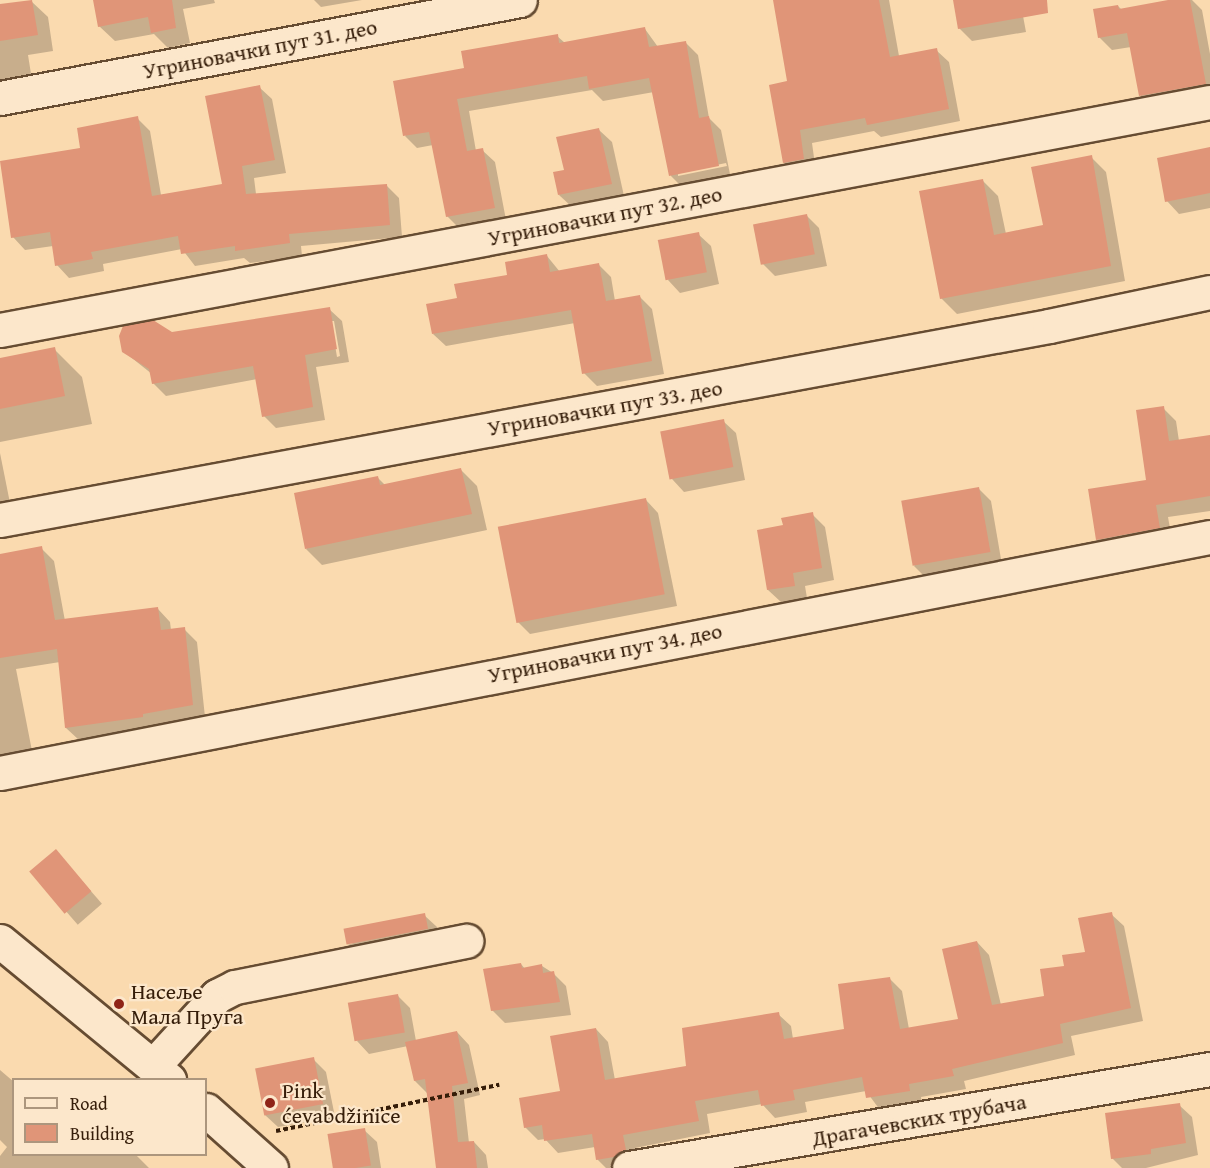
<!DOCTYPE html>
<meta charset="utf-8">
<style>
body{margin:0}
#map{position:relative;width:1210px;height:1168px;overflow:hidden;background:#fadaaf;font-family:"Gentium Book Plus",serif}
div>[style]{position:absolute}
.shadow>*{inset:0;background:#0003;transform-origin:0 0}
.building>*{inset:0;background:#e09578;transform-origin:0 0}
.path>*{height:4px;margin-top:-2px;transform-origin:0;background:repeating-linear-gradient(90deg,#351d09 0 4.5px,transparent 0 7.5px)}
.roads{filter:drop-shadow(2px 0 #664c32) drop-shadow(-2px 0 #664c32) drop-shadow(0 2px #664c32) drop-shadow(0 -2px #664c32)}
.minor>*{height:33px;margin:-16.5px;padding:0 16.5px;transform-origin:16.5px;border-radius:16.5px;background:#fce7cb}
.dots>*{width:16px;height:16px;translate:-50% -50%;box-sizing:border-box;border:3px solid #fce7cb;border-radius:50%}
span{translate:-50% -50%;white-space:nowrap;text-align:center;line-height:1.15;-webkit-text-stroke:4.5px #fce7cb;paint-order:stroke}
.street-label{font-size:22px;color:#351d09}
.poi-label{font-size:22px;color:#351d09}
.left{translate:0 -50%;text-align:left}
.legend{position:absolute;left:12px;top:1078px;width:195px;height:78px;box-sizing:border-box;background:#fce7cb;border:2px solid #ac967d;margin:0;padding:8px 10px;list-style:none;font-size:18px;color:#351d09}
.legend li{display:flex;align-items:center;gap:12px;height:30px}
.legend b{width:30px;border:2px solid #ac967d}
</style>
<div id="map">
<div class="shadow">
<div style="clip-path:polygon(94px 0,214px 0,215px 3px,183px 9px,190px 43px,168px 48px,154px 34px,115px 41px,99px 26px)"></div>
<div style="clip-path:polygon(314px 0,362px 0,321px 7px)"></div>
<div style="clip-path:polygon(774px 0,889px 0,899px 56px,936px 50px,949px 62px,960px 121px,881px 137px,874px 131px,812px 143px,816px 172px,797px 175px,784px 163px,789px 83px)"></div>
<div style="clip-path:polygon(954px 0,1020px 0,1026px 32px,972px 41px,959px 28px)"></div>
<div style="clip-path:polygon(1176px 0,1192px 0,1202px 10px,1210px 54px,1210px 98px,1153px 108px,1141px 96px,1131px 47px,1112px 50px,1099px 37px,1118px 6px,1122px 10px)"></div>
<div style="clip-path:polygon(31px 1px,48px 17px,53px 51px,28px 55px,32px 80px,0 84px,0 6px)"></div>
<div style="clip-path:polygon(evenodd,645px 29px,658px 47px,685px 42px,698px 55px,709px 118px,721px 130px,731px 179px,683px 188px,671px 176px,654px 92px,603px 101px,592px 90px,469px 111px,476px 151px,482px 150px,495px 162px,506px 220px,460px 229px,447px 216px,433px 145px,417px 148px,405px 136px,466px 69px,557px 36px,565px 43px,645px 29px,726px 163px,727px 166px,678px 176px,678px 173px,726px 163px)"></div>
<div style="clip-path:polygon(259px 87px,272px 99px,286px 173px,254px 178px,256px 194px,387px 186px,399px 198px,402px 237px,301px 246px,302px 256px,250px 263px,244px 258px,195px 266px,182px 249px,103px 264px,104px 271px,69px 278px,57px 265px,53px 246px,25px 250px,13px 237px,82px 149px,137px 118px,150px 131px,161px 195px,224px 185px)"></div>
<div style="clip-path:polygon(599px 130px,612px 142px,624px 196px,572px 207px,559px 195px)"></div>
<div style="clip-path:polygon(1210px 149px,1210px 208px,1179px 214px,1167px 201px)"></div>
<div style="clip-path:polygon(1091px 157px,1106px 172px,1125px 281px,957px 314px,941px 298px,983px 181px,998px 196px,1006px 234px,1044px 226px)"></div>
<div style="clip-path:polygon(806px 215px,819px 228px,827px 266px,775px 276px,763px 264px)"></div>
<div style="clip-path:polygon(698px 234px,711px 246px,719px 284px,680px 293px,668px 280px)"></div>
<div style="clip-path:polygon(547px 256px,560px 272px,598px 264px,611px 277px,615px 301px,640px 297px,652px 309px,664px 374px,597px 386px,584px 373px,575px 323px,446px 346px,433px 334px,458px 299px)"></div>
<div style="clip-path:polygon(evenodd,329px 309px,342px 321px,349px 362px,316px 367px,325px 420px,276px 428px,264px 416px,257px 379px,166px 396px,153px 383px,152px 374px,123px 351px,172px 334px,329px 309px,331px 321px,334px 321px,340px 356px,337px 357px,331px 321px)"></div>
<div style="clip-path:polygon(54px 349px,82px 377px,92px 424px,0 442px,0 360px)"></div>
<div style="clip-path:polygon(1163px 408px,1176px 421px,1179px 441px,1210px 436px,1210px 511px,1168px 517px,1172px 540px,1110px 552px,1097px 539px,1148px 481px)"></div>
<div style="clip-path:polygon(723px 421px,736px 433px,745px 480px,684px 492px,672px 479px)"></div>
<div style="clip-path:polygon(0 453px,12px 513px,0 515px)"></div>
<div style="clip-path:polygon(461px 470px,477px 486px,487px 530px,322px 565px,306px 549px,378px 478px,386px 486px)"></div>
<div style="clip-path:polygon(978px 488px,991px 501px,1002px 565px,927px 579px,914px 566px)"></div>
<div style="clip-path:polygon(646px 500px,658px 513px,677px 606px,530px 634px,518px 622px)"></div>
<div style="clip-path:polygon(812px 514px,825px 527px,834px 580px,805px 586px,807px 598px,781px 602px,768px 590px,785px 527px)"></div>
<div style="clip-path:polygon(41px 548px,54px 561px,65px 621px,158px 609px,170px 622px,171px 630px,184px 629px,197px 642px,205px 717px,155px 730px,79px 740px,66px 728px,60px 662px,16px 669px,33px 756px,0 762px,0 555px)"></div>
<div style="left:56px;top:851px;width:70px;height:32px;rotate:49deg"></div>
<div style="clip-path:polygon(1111px 914px,1124px 926px,1143px 1021px,1071px 1036px,1075px 1055px,964px 1081px,966px 1089px,921px 1097px,922px 1103px,880px 1110px,866px 1091px,805px 1102px,807px 1112px,775px 1118px,762px 1104px,707px 1114px,710px 1133px,635px 1148px,637px 1162px,629px 1168px,606px 1168px,597px 1159px,595px 1147px,558px 1153px,545px 1139px,538px 1140px,525px 1127px,561px 1092px,596px 1029px,608px 1042px,615px 1080px,688px 1067px,778px 1014px,791px 1026px,793px 1039px,846px 1030px,889px 978px,902px 991px,909px 1029px,959px 1020px,977px 942px,989px 955px,1001px 1005px,1045px 997px,1066px 967px,1087px 954px)"></div>
<div style="clip-path:polygon(424px 915px,437px 927px,440px 942px,361px 958px,348px 945px)"></div>
<div style="clip-path:polygon(521px 964px,525px 969px,542px 966px,553px 973px,566px 986px,571px 1015px,505px 1023px,492px 1010px)"></div>
<div style="clip-path:polygon(398px 996px,410px 1008px,416px 1041px,457px 1032px,469px 1045px,480px 1095px,464px 1099px,469px 1143px,474px 1142px,486px 1155px,488px 1168px,437px 1168px,428px 1094px,415px 1081px,408px 1046px,369px 1054px,357px 1041px)"></div>
<div style="clip-path:polygon(313px 1059px,326px 1072px,335px 1117px,278px 1127px,265px 1115px)"></div>
<div style="clip-path:polygon(0 1070px,14px 1082px,14px 1154px,135px 1154px,149px 1168px,0 1168px,0 1156px,7px 1147px,0 1140px)"></div>
<div style="clip-path:polygon(1179px 1105px,1192px 1117px,1198px 1155px,1146px 1168px,1122px 1168px,1112px 1158px)"></div>
<div style="clip-path:polygon(364px 1130px,377px 1142px,381px 1168px,334px 1168px,329px 1135px)"></div>
</div>
<div class="building">
<div style="clip-path:polygon(32px 0,38px 35px,0 41px,0 4px)"></div>
<div style="clip-path:polygon(93px 0,172px 0,176px 28px,151px 33px,148px 17px,98px 27px)"></div>
<div style="clip-path:polygon(773px 0,879px 0,890px 57px,937px 48px,949px 109px,867px 125px,865px 118px,800px 130px,804px 159px,783px 163px,769px 85px,787px 81px)"></div>
<div style="clip-path:polygon(953px 0,1047px 0,1048px 13px,958px 29px)"></div>
<div style="clip-path:polygon(1168px 0,1190px 0,1206px 84px,1139px 96px,1127px 33px,1098px 38px,1093px 9px,1118px 5px,1119px 9px)"></div>
<div style="clip-path:polygon(645px 27px,649px 47px,686px 41px,699px 118px,709px 116px,719px 166px,669px 176px,649px 78px,589px 89px,587px 76px,457px 99px,467px 151px,483px 148px,495px 208px,446px 217px,429px 132px,403px 136px,393px 81px,464px 68px,461px 51px,558px 34px,559px 43px)"></div>
<div style="clip-path:polygon(260px 85px,275px 160px,242px 166px,246px 194px,387px 184px,390px 225px,289px 234px,290px 243px,235px 251px,235px 246px,181px 254px,178px 236px,91px 252px,93px 259px,55px 266px,50px 232px,11px 238px,0 161px,80px 148px,77px 128px,138px 116px,152px 196px,222px 184px,205px 96px)"></div>
<div style="clip-path:polygon(599px 128px,612px 184px,558px 195px,553px 172px,564px 170px,556px 137px)"></div>
<div style="clip-path:polygon(1210px 147px,1210px 193px,1165px 202px,1157px 158px)"></div>
<div style="clip-path:polygon(1092px 155px,1111px 266px,940px 299px,919px 191px,983px 179px,994px 235px,1043px 225px,1031px 167px)"></div>
<div style="left:807px;top:214px;width:41px;height:55px;rotate:79deg"></div>
<div style="left:699px;top:232px;width:41px;height:42px;rotate:79deg"></div>
<div style="clip-path:polygon(547px 254px,550px 272px,599px 263px,606px 301px,640px 295px,652px 361px,582px 374px,571px 310px,432px 334px,426px 304px,457px 298px,454px 284px,507px 275px,505px 262px)"></div>
<div style="clip-path:polygon(330px 307px,337px 349px,305px 355px,313px 407px,262px 417px,253px 366px,152px 384px,149px 369px,122px 352px,119px 336px,123px 326px,153px 320px,172px 332px)"></div>
<div style="clip-path:polygon(55px 347px,65px 396px,0 409px,0 358px)"></div>
<div style="clip-path:polygon(1164px 406px,1169px 441px,1210px 435px,1210px 496px,1156px 505px,1160px 528px,1096px 540px,1088px 489px,1146px 480px,1136px 410px)"></div>
<div style="left:724px;top:419px;width:49px;height:65px;rotate:79deg"></div>
<div style="clip-path:polygon(461px 468px,472px 514px,305px 549px,294px 493px,378px 476px,380px 485px)"></div>
<div style="left:979px;top:487px;width:66px;height:79px;rotate:80deg"></div>
<div style="left:646px;top:498px;width:98px;height:151px;rotate:79deg"></div>
<div style="clip-path:polygon(813px 512px,822px 568px,793px 573px,795px 586px,767px 590px,757px 530px,783px 525px,781px 518px)"></div>
<div style="clip-path:polygon(42px 546px,55px 620px,158px 607px,161px 630px,185px 627px,193px 705px,143px 714px,143px 717px,65px 728px,57px 649px,0 658px,0 554px)"></div>
<div style="left:56px;top:849px;width:55px;height:35px;rotate:50deg"></div>
<div style="clip-path:polygon(1112px 912px,1131px 1008px,1060px 1024px,1063px 1043px,952px 1069px,954px 1076px,909px 1084px,910px 1091px,866px 1098px,862px 1077px,793px 1090px,795px 1100px,761px 1106px,758px 1090px,695px 1101px,699px 1121px,623px 1135px,626px 1150px,614px 1157px,596px 1160px,592px 1134px,544px 1141px,542px 1125px,524px 1128px,519px 1098px,560px 1091px,550px 1036px,596px 1028px,605px 1080px,686px 1066px,682px 1028px,779px 1012px,784px 1039px,844px 1029px,838px 984px,890px 977px,900px 1029px,958px 1019px,942px 949px,977px 941px,992px 1005px,1044px 996px,1040px 969px,1064px 966px,1062px 955px,1085px 952px,1078px 918px)"></div>
<div style="left:425px;top:913px;width:16px;height:83px;rotate:79deg"></div>
<div style="clip-path:polygon(521px 963px,522px 968px,542px 964px,543px 973px,554px 971px,560px 1002px,491px 1011px,483px 969px)"></div>
<div style="left:398px;top:994px;width:39px;height:51px;rotate:80deg"></div>
<div style="clip-path:polygon(457px 1031px,468px 1083px,452px 1086px,458px 1142px,474px 1141px,477px 1168px,436px 1168px,425px 1079px,414px 1081px,405px 1042px)"></div>
<div style="left:314px;top:1057px;width:48px;height:60px;rotate:79deg"></div>
<div style="clip-path:polygon(1180px 1103px,1186px 1143px,1151px 1149px,1151px 1154px,1111px 1159px,1105px 1113px)"></div>
<div style="left:365px;top:1128px;width:38px;height:38px;rotate:81deg"></div>
</div>
<div class="path">
<div style="left:276px;top:1131px;width:228px;rotate:-11.7deg"></div>
</div>
<div class="roads">
<div class="minor">
<div style="left:0;top:98px;width:529px;rotate:-10.67deg"></div>
<div style="left:0;top:330px;width:1231px;rotate:-10.67deg"></div>
<div style="left:0;top:520px;width:1067px;rotate:-10.48deg"></div>
<div style="left:1049px;top:326px;width:165px;rotate:-11.9deg"></div>
<div style="left:0;top:773px;width:1233px;rotate:-11.04deg"></div>
<div style="left:0;top:941px;width:219px;rotate:39.4deg"></div>
<div style="left:153px;top:1066px;width:95px;rotate:-47.6deg"></div>
<div style="left:217px;top:996px;width:20px;rotate:-27deg"></div>
<div style="left:235px;top:987px;width:236px;rotate:-11.3deg"></div>
<div style="left:206px;top:1110px;width:87px;rotate:41.7deg"></div>
<div style="left:629px;top:1168px;width:589px;rotate:-9.67deg"></div>
</div>
</div>
<div class="dots">
<div style="left:119px;top:1004px;background:#8f2418"></div>
<div style="left:270px;top:1103px;background:#8f2418"></div>
</div>
<div class="street-label">
<span style="left:260px;top:49px;rotate:-11deg">Угриновачки пут 31. део</span>
<span style="left:605px;top:216px;rotate:-11deg">Угриновачки пут 32. део</span>
<span style="left:605px;top:408px;rotate:-10deg">Угриновачки пут 33. део</span>
<span style="left:605px;top:653px;rotate:-11deg">Угриновачки пут 34. део</span>
<span style="left:919px;top:1120px;rotate:-10deg">Драгачевских трубача</span>
</div>
<div class="poi-label">
<span class="left" style="left:131px;top:1004px">Насеље<br>Мала Пруга</span>
<span class="left" style="left:282px;top:1103px">Pink<br>ćevabdžinice</span>
</div>
<ul class="legend">
<li><b style="height:8px;background:#fce7cb"></b>Road</li>
<li><b style="height:16px;background:#e09578"></b>Building</li>
</ul>
</div>
